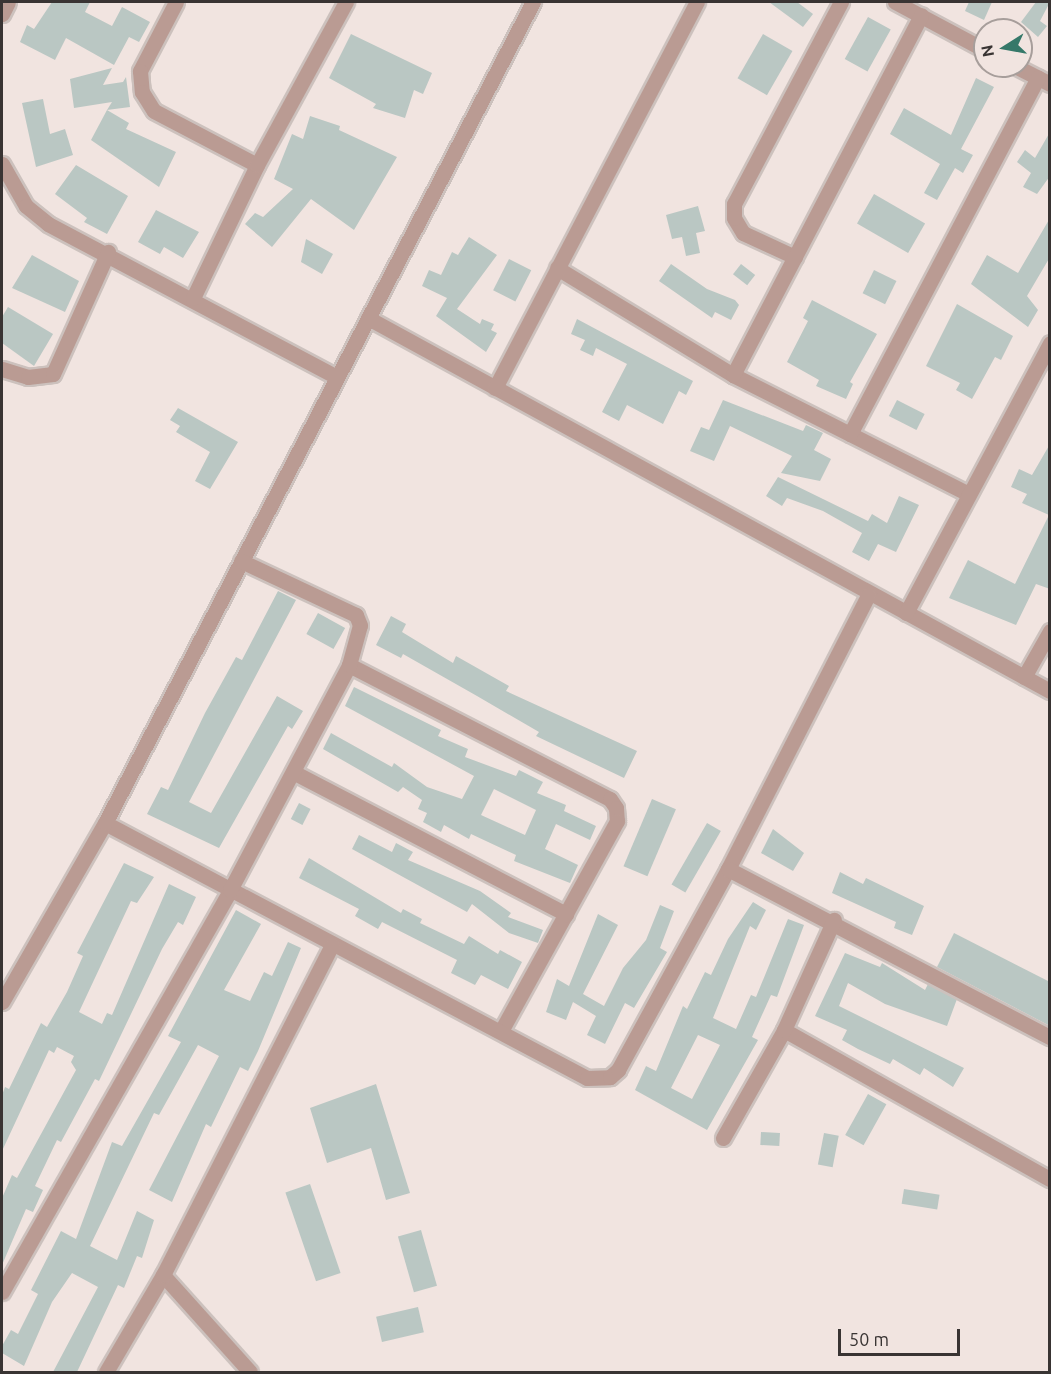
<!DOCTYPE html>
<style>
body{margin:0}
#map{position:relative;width:1051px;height:1374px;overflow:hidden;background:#f1e4e0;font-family:Ubuntu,sans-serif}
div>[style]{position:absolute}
.building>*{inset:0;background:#bac7c3;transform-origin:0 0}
.roads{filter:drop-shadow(2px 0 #ccc1bd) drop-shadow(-2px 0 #ccc1bd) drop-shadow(0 2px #ccc1bd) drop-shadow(0 -2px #ccc1bd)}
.minor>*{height:15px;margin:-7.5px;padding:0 7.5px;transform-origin:7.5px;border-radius:7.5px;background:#ba9b93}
span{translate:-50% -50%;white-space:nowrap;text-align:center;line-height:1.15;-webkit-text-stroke:4.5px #f1e4e0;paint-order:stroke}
.frame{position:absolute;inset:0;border:3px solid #393433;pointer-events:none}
.north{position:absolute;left:973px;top:18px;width:60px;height:60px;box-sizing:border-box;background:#f1e4e0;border:2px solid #a79e9b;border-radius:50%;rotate:259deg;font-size:16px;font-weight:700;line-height:24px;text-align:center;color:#393433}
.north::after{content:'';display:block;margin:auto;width:21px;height:27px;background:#357869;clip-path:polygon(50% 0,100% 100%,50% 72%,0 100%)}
.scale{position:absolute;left:838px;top:1329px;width:122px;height:27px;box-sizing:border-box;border:3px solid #393433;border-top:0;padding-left:8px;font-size:18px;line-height:21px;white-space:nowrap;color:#393433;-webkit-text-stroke:4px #f1e4e0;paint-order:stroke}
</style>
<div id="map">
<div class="building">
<div style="clip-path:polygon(52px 2px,90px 2px,85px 12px,112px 26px,122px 7px,150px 22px,139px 42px,129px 37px,114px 65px,66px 38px,55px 60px,20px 42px,27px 25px,34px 29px)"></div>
<div style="clip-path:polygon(769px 2px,797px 2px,813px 14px,803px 27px)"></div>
<div style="clip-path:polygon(969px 2px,992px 2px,984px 20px,965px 11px)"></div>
<div style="clip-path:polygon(1036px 2px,1050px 2px,1040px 21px,1047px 26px,1038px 37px,1021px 22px)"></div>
<div style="left:868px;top:17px;width:26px;height:48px;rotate:29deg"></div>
<div style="clip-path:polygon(351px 34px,432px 73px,423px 94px,414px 90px,405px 118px,373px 108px,376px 104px,329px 78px)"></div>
<div style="left:763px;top:34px;width:34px;height:51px;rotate:30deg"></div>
<div style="clip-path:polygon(112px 68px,103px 85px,123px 82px,126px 77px,130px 107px,107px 110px,112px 102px,74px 108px,70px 79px)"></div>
<div style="clip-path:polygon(976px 78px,994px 87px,961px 149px,973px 155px,963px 173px,955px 168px,937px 200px,924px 193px,940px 164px,890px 134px,904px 108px,951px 135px)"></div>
<div style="clip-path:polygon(43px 99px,50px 134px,65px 129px,73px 155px,36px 167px,22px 103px)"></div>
<div style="clip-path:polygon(107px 110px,129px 123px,126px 129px,176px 152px,159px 187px,91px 140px)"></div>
<div style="clip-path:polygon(310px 116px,340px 126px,339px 130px,397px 157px,354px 230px,311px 199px,272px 247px,245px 224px,255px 213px,263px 217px,293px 189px,274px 179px,292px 134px,303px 139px)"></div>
<div style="clip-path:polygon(1050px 132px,1050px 176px,1037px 194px,1023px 187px,1031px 173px,1017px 162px,1025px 150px,1035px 158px)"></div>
<div style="clip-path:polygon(76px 165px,128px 196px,107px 234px,84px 222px,87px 218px,55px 194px)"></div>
<div style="left:874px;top:194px;width:59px;height:34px;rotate:30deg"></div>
<div style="clip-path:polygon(698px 206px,705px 231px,696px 233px,700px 253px,686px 256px,682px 237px,672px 239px,666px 215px)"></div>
<div style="clip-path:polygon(156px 210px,199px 232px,183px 258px,164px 247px,160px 254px,138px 242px)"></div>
<div style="clip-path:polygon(1050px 218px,1050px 257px,1027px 296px,1038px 310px,1028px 327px,971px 284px,987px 255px,1018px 273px)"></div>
<div style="clip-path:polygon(469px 237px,497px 255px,457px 309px,480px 324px,482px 319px,494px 324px,491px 330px,497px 333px,486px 352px,436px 316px,447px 298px,422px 286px,429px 270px,441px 275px,452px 252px,458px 255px)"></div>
<div style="clip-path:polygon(306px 239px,333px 254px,322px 274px,301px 262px)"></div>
<div style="clip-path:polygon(32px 255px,79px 281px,65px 312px,12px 288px)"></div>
<div style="left:509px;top:259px;width:25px;height:35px;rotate:27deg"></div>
<div style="clip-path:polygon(671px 264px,707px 289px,735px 300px,739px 305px,731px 320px,715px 312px,712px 318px,659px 281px)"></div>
<div style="left:741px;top:264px;width:18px;height:13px;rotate:38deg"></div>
<div style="left:874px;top:270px;width:25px;height:26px;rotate:26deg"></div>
<div style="clip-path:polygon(812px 300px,877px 334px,850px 382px,853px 384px,846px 399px,816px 386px,819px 380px,787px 362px,808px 321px,803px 318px)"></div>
<div style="clip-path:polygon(957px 304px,1013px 336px,1001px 360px,995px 357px,972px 399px,956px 390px,960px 383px,926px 366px)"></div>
<div style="clip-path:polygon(8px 307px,53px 334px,34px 366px,2px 343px,2px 317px)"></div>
<div style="clip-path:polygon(577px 319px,693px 381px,686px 395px,679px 391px,663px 424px,627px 405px,619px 421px,602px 412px,627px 364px,596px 348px,593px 356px,580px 350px,585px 340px,571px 334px)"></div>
<div style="clip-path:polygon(723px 400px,803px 431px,806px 425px,823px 433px,814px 450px,831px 459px,820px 481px,781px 473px,792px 456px,730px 426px,714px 461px,690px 451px,701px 427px,709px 430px)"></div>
<div style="left:897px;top:400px;width:31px;height:18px;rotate:27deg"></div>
<div style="clip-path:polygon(178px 408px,238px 442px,210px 489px,195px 481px,210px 452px,176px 432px,180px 426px,170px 420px)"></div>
<div style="clip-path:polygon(1050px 444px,1050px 589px,1036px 584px,1016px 625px,949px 598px,968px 560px,1015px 584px,1049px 515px,1022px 503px,1027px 494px,1011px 487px,1019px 469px,1032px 475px)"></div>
<div style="clip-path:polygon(778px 477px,868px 521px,872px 514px,887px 523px,899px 496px,919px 505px,896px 552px,878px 544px,869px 561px,852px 552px,862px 533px,823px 511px,787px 498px,782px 506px,766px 496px)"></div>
<div style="clip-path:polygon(278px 591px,296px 600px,189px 802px,211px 813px,277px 696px,303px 711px,292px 729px,288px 726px,219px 848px,147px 814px,161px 787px,168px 790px,205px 713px,236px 657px,242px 660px)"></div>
<div style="left:318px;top:613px;width:31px;height:24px;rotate:29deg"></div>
<div style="clip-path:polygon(391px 616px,406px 624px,402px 632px,453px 663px,456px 656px,509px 686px,506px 691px,637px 751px,624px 778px,536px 736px,539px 732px,477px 696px,403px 654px,401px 658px,376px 645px)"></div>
<div style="clip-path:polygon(evenodd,354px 687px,441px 730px,438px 736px,468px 749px,465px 757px,516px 776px,519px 770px,543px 782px,537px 793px,566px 805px,564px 811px,596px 826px,590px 840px,556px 824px,545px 849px,578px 865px,570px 883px,514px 861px,516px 855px,471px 834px,469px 839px,444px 825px,441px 832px,423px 822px,427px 813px,418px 809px,422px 800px,403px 787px,398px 792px,323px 749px,331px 733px,392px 767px,394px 763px,427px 787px,462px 799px,474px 776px,345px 706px,354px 687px,494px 789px,536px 810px,525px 835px,481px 815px,494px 789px)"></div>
<div style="left:652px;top:799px;width:26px;height:73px;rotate:23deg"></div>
<div style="left:299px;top:803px;width:13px;height:18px;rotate:27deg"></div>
<div style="left:707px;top:823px;width:16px;height:71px;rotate:30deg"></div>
<div style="clip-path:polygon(773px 829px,804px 853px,793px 871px,761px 853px)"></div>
<div style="clip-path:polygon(359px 835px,392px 852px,396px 843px,413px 852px,408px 860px,480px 891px,511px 913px,508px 917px,543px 930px,538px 943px,509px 933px,472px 904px,467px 912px,352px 849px)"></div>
<div style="clip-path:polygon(309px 858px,401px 913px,403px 909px,422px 919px,420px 923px,464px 944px,469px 936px,498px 954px,500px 950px,522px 962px,508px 989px,481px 975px,475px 985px,451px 973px,457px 960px,382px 922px,378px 929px,355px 916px,359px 909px,299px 878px)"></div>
<div style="clip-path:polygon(124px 863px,154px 877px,137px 903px,131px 901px,79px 1012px,102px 1024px,107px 1013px,112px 1015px,169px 884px,196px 897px,183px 925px,178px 922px,162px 949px,99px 1081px,95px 1079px,61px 1142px,57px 1140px,35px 1186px,43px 1190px,33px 1212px,26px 1209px,2px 1265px,2px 1198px,12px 1175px,17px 1178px,76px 1070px,71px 1062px,74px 1056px,57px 1047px,54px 1053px,49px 1050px,2px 1151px,2px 1095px,5px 1087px,9px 1089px,41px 1023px,47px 1027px,67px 992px,83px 956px,77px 953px)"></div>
<div style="clip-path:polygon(840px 872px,863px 884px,866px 878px,924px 906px,912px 935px,894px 928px,896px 922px,832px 893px)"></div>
<div style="clip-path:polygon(evenodd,753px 902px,766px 910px,756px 930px,750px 926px,713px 1018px,736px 1029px,751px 995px,756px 997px,788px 919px,804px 925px,777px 997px,771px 995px,752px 1037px,758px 1040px,707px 1130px,635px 1090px,646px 1066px,656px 1071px,683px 1006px,687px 1009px,705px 972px,711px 975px,728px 939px,753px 902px,698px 1035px,720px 1045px,692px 1099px,671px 1088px,698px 1035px)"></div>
<div style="clip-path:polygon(660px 905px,674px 911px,660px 948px,667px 952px,634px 1008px,625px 1003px,605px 1044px,587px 1035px,596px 1016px,573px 1002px,566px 1020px,546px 1012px,557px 979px,569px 986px,598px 914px,618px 925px,583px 994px,604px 1006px,623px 968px,646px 940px)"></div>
<div style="clip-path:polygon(236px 910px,261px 924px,224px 990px,250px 1001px,264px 972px,272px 976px,288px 942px,301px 948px,258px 1051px,248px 1071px,240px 1067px,211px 1127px,206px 1124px,172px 1202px,149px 1190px,219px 1056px,198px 1045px,159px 1115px,154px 1113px,90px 1246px,117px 1260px,137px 1211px,154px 1220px,142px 1258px,137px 1256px,124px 1288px,118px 1285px,77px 1372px,53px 1372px,98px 1287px,72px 1273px,52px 1302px,24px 1366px,2px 1353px,2px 1346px,11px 1330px,18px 1334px,38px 1294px,31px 1290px,61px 1231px,76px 1239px,112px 1142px,122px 1146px,181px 1042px,168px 1036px)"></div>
<div style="clip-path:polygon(954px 933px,1050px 982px,1050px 1026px,937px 967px)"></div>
<div style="clip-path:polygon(845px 953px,880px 967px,882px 963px,925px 990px,928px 984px,957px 999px,947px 1026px,885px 1004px,848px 983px,839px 1006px,964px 1068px,953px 1087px,924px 1068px,920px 1075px,893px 1059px,890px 1064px,858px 1049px,842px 1040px,847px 1030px,815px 1016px)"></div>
<div style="clip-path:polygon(376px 1084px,410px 1193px,386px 1200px,371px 1148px,327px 1163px,310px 1108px)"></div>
<div style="left:868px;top:1094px;width:21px;height:47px;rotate:29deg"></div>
<div style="left:761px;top:1132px;width:19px;height:13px;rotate:3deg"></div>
<div style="left:824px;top:1133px;width:15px;height:32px;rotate:11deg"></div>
<div style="left:310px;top:1184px;width:94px;height:26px;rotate:71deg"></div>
<div style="left:904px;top:1189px;width:36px;height:15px;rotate:9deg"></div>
<div style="left:421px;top:1230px;width:58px;height:24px;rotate:74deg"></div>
<div style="left:418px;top:1307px;width:26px;height:43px;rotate:77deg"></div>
</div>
<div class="roads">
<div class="minor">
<div style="left:176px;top:2px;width:78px;rotate:117.6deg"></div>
<div style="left:140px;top:71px;width:21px;rotate:85deg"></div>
<div style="left:142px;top:92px;width:22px;rotate:58deg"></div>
<div style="left:154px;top:111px;width:116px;rotate:27.7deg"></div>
<div style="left:895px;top:2px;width:102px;rotate:28.1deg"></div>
<div style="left:2px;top:14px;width:13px;rotate:-63deg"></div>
<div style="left:1015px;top:66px;width:39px;rotate:27deg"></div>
<div style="left:2px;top:164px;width:48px;rotate:60.3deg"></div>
<div style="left:26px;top:206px;width:28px;rotate:39deg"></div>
<div style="left:48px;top:224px;width:327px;rotate:27.9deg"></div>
<div style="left:795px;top:257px;width:57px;rotate:-155.2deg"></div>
<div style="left:743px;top:233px;width:17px;rotate:-121deg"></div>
<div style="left:734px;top:218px;width:14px;rotate:-90deg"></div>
<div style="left:734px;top:204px;width:229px;rotate:-62.1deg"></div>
<div style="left:557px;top:268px;width:206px;rotate:31.3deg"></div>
<div style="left:733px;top:375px;width:264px;rotate:26.8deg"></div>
<div style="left:193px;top:298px;width:148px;rotate:-64.3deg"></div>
<div style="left:257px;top:165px;width:186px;rotate:-61.4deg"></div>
<div style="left:368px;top:318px;width:777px;rotate:28.68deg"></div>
<div style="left:2px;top:369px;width:27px;rotate:17deg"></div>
<div style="left:28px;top:377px;width:25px;rotate:-7deg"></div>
<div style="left:53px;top:374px;width:134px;rotate:-65.7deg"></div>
<div style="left:733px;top:375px;width:406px;rotate:-62.4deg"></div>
<div style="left:495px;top:388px;width:436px;rotate:-62.4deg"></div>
<div style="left:850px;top:434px;width:403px;rotate:-62.2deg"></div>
<div style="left:906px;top:613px;width:306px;rotate:-61.9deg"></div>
<div style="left:349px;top:665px;width:293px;rotate:27.2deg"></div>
<div style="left:610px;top:799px;width:11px;rotate:56deg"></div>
<div style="left:616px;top:808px;width:13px;rotate:86deg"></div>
<div style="left:617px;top:821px;width:240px;rotate:118.9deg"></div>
<div style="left:1024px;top:677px;width:53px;rotate:-60.5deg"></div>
<div style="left:293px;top:772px;width:308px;rotate:27.5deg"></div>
<div style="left:105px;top:823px;width:545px;rotate:27.88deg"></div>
<div style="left:587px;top:1078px;width:23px;rotate:-2deg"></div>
<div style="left:610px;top:1077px;width:11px;rotate:-41deg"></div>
<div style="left:618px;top:1070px;width:229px;rotate:-61.3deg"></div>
<div style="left:728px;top:869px;width:308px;rotate:-62.9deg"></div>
<div style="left:728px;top:869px;width:363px;rotate:27.6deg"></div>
<div style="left:2px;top:1002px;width:207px;rotate:-60.1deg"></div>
<div style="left:105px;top:823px;width:926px;rotate:-62.47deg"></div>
<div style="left:784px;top:1030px;width:305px;rotate:29.3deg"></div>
<div style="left:723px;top:1138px;width:124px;rotate:-60.5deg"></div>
<div style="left:784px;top:1030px;width:121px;rotate:-65.6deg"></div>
<div style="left:163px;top:1275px;width:130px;rotate:48.1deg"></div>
<div style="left:2px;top:1292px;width:462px;rotate:-60.4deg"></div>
<div style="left:230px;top:890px;width:255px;rotate:-62.1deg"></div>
<div style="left:349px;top:665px;width:41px;rotate:-74.6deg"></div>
<div style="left:360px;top:625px;width:11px;rotate:-112deg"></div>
<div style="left:356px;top:615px;width:127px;rotate:-154.8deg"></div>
<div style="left:106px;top:1372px;width:113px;rotate:-59.6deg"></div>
<div style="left:163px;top:1275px;width:371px;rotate:-62.9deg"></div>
</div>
</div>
<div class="frame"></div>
<div class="north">N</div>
<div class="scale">50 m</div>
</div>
